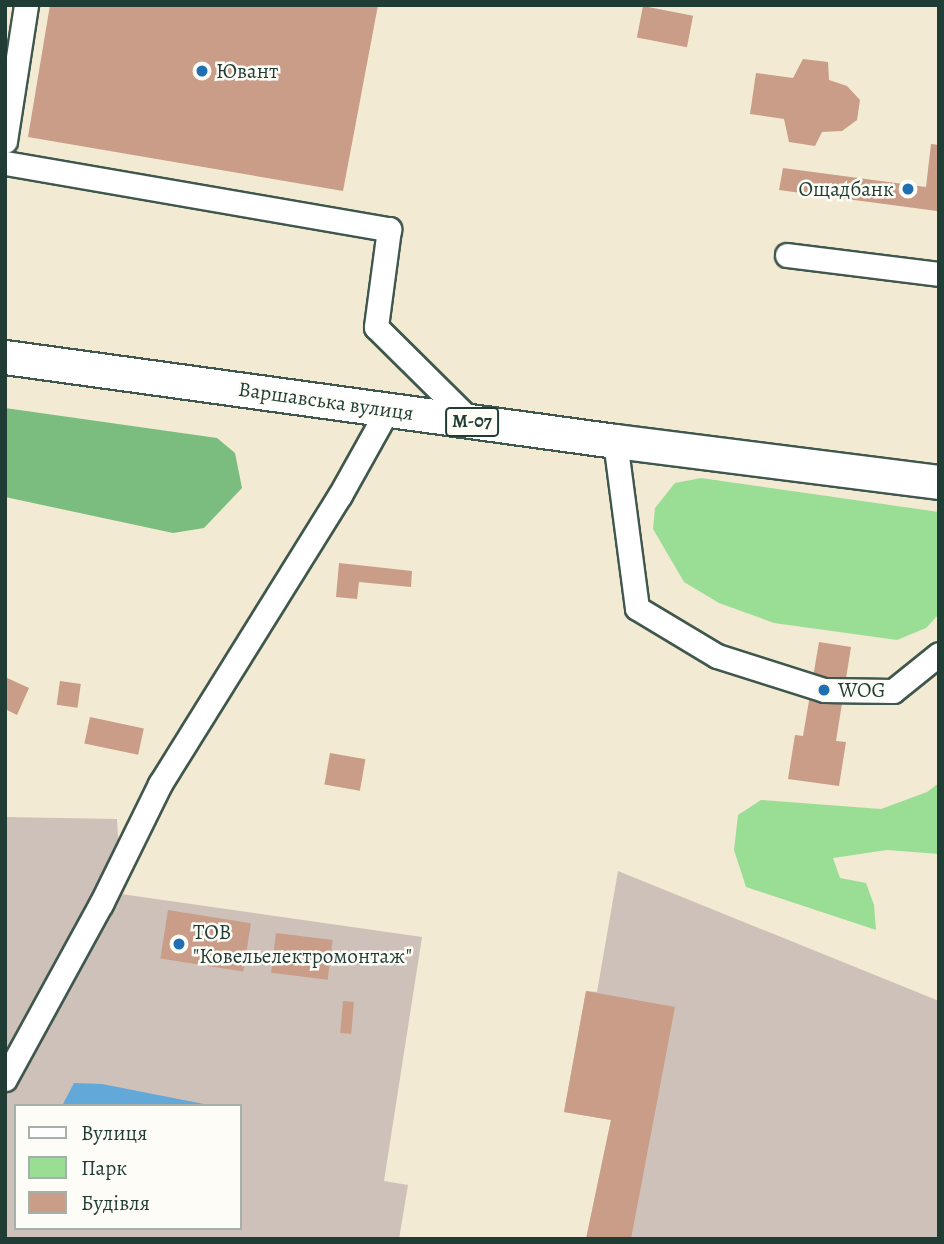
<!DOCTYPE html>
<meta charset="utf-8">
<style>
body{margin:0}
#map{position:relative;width:944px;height:1244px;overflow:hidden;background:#f2ead3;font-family:Alegreya,serif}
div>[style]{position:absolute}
.industrial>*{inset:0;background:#cec1b9}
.green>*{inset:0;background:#9ade96}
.forest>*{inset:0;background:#7bbd7f}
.water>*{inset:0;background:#62a8d8}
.building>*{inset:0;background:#c99d87;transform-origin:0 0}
.roads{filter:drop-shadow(2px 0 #3f574c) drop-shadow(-2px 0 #3f574c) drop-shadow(0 2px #3f574c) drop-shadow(0 -2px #3f574c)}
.minor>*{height:23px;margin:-11.5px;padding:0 11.5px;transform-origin:11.5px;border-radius:11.5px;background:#fff}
.highway>*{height:33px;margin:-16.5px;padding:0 16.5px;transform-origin:16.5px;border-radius:16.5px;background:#fff}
.dots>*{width:19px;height:19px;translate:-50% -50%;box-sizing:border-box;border:4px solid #fdfcf7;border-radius:50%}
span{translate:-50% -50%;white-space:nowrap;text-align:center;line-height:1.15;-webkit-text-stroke:5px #fdfcf7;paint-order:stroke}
.shield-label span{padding:2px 5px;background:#fdfcf7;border:2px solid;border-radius:5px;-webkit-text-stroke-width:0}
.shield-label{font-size:19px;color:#1f3d34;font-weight:700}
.poi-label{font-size:21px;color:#1f3d34}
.left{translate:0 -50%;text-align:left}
.right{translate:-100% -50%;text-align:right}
.street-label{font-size:21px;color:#1f3d34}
.frame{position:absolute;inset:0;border:7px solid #1f3d34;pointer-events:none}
.legend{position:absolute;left:14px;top:1104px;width:228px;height:126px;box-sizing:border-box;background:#fdfcf7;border:2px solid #a4b0a9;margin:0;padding:9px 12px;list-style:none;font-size:21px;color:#1f3d34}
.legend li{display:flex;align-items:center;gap:14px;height:35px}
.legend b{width:35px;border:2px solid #a4b0a9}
</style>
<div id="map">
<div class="industrial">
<div style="clip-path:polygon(evenodd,5px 817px,117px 819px,121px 894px,422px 937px,384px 1181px,408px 1185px,399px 1239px,5px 1239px,5px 817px,16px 1106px,240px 1106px,240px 1228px,16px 1228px,16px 1106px)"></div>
<div style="clip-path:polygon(618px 871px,939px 1001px,939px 1239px,586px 1239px,611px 1120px,564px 1112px,586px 991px,597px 992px)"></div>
</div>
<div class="green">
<div style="clip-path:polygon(701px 478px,939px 512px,939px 614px,926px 628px,897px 640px,774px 623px,719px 603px,684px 582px,653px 529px,655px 508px,675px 483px)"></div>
<div style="clip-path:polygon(939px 783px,939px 854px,887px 850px,833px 858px,840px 878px,866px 883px,874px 905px,876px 930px,746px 887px,734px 850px,738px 815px,761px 800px,881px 809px,927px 792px)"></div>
</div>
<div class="forest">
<div style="clip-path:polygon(5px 408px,217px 438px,235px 453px,242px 488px,204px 528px,173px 533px,5px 497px)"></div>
</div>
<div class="water">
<div style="clip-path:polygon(74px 1083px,102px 1084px,214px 1106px,62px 1106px)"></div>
</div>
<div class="building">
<div style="clip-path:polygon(50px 5px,378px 5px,343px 191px,28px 137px)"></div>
<div style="left:643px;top:6px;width:51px;height:32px;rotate:11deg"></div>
<div style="clip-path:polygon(803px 59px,828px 62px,829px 80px,847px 86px,860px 100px,857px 120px,842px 131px,822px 132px,815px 146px,789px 142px,784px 119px,750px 114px,756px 73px,793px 78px)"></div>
<div style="clip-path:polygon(931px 144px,939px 145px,937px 211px,779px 190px,783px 168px,926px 187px)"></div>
<div style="clip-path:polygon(339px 563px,412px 571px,411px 587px,359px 582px,357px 599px,336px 597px)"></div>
<div style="clip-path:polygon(819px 642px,851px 647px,836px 741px,846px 742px,839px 786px,788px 779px,795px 735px,803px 736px)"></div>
<div style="clip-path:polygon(5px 677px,29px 688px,17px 715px,5px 709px)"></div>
<div style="left:60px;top:681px;width:21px;height:24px;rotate:8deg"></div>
<div style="left:90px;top:717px;width:55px;height:27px;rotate:12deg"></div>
<div style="left:330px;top:753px;width:36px;height:32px;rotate:10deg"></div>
<div style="left:168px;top:910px;width:84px;height:49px;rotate:9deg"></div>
<div style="left:276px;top:933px;width:57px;height:40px;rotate:7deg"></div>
<div style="clip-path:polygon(586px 991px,675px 1007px,631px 1239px,586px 1239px,611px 1120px,564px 1112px)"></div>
<div style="left:343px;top:1001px;width:11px;height:32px;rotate:5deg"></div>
</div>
<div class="roads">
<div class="minor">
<div style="left:5px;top:141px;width:138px;rotate:-81.2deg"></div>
<div style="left:5px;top:163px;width:390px;rotate:9.8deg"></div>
<div style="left:389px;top:229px;width:99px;rotate:97.6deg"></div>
<div style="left:376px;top:327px;width:135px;rotate:44.7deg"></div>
<div style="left:787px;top:255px;width:153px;rotate:7.1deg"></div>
<div style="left:615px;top:441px;width:168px;rotate:82.5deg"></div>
<div style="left:637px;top:608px;width:93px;rotate:31deg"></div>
<div style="left:717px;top:656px;width:112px;rotate:17.6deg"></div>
<div style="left:824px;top:690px;width:69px;rotate:0.8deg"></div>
<div style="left:893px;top:691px;width:59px;rotate:-38.8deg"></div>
<div style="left:5px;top:1079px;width:200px;rotate:-61.3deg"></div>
<div style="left:101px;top:904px;width:134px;rotate:-63.8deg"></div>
<div style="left:160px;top:784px;width:340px;rotate:-58.1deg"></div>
<div style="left:340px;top:495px;width:98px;rotate:-60.8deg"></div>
</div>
<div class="highway">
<div style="left:5px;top:357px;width:616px;rotate:7.84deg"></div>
<div style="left:615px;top:441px;width:327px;rotate:7.2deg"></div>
</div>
</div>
<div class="dots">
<div style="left:202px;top:71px;background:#1f6fb2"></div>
<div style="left:908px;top:189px;background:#1f6fb2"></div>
<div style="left:824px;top:690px;background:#1f6fb2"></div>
<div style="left:179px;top:944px;background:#1f6fb2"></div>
</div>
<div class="shield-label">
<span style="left:472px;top:422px">М-07</span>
</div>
<div class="poi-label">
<span class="left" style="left:216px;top:71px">Ювант</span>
<span class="right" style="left:894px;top:189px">Ощадбанк</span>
<span class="left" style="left:838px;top:690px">WOG</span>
<span class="left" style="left:193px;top:944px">ТОВ<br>"Ковельелектромонтаж"</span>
</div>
<div class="street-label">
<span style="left:326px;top:401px;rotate:8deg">Варшавська вулиця</span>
</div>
<div class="frame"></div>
<ul class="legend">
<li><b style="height:9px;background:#fff"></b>Вулиця</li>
<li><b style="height:19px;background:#9ade96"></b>Парк</li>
<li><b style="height:19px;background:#c99d87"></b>Будівля</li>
</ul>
</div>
